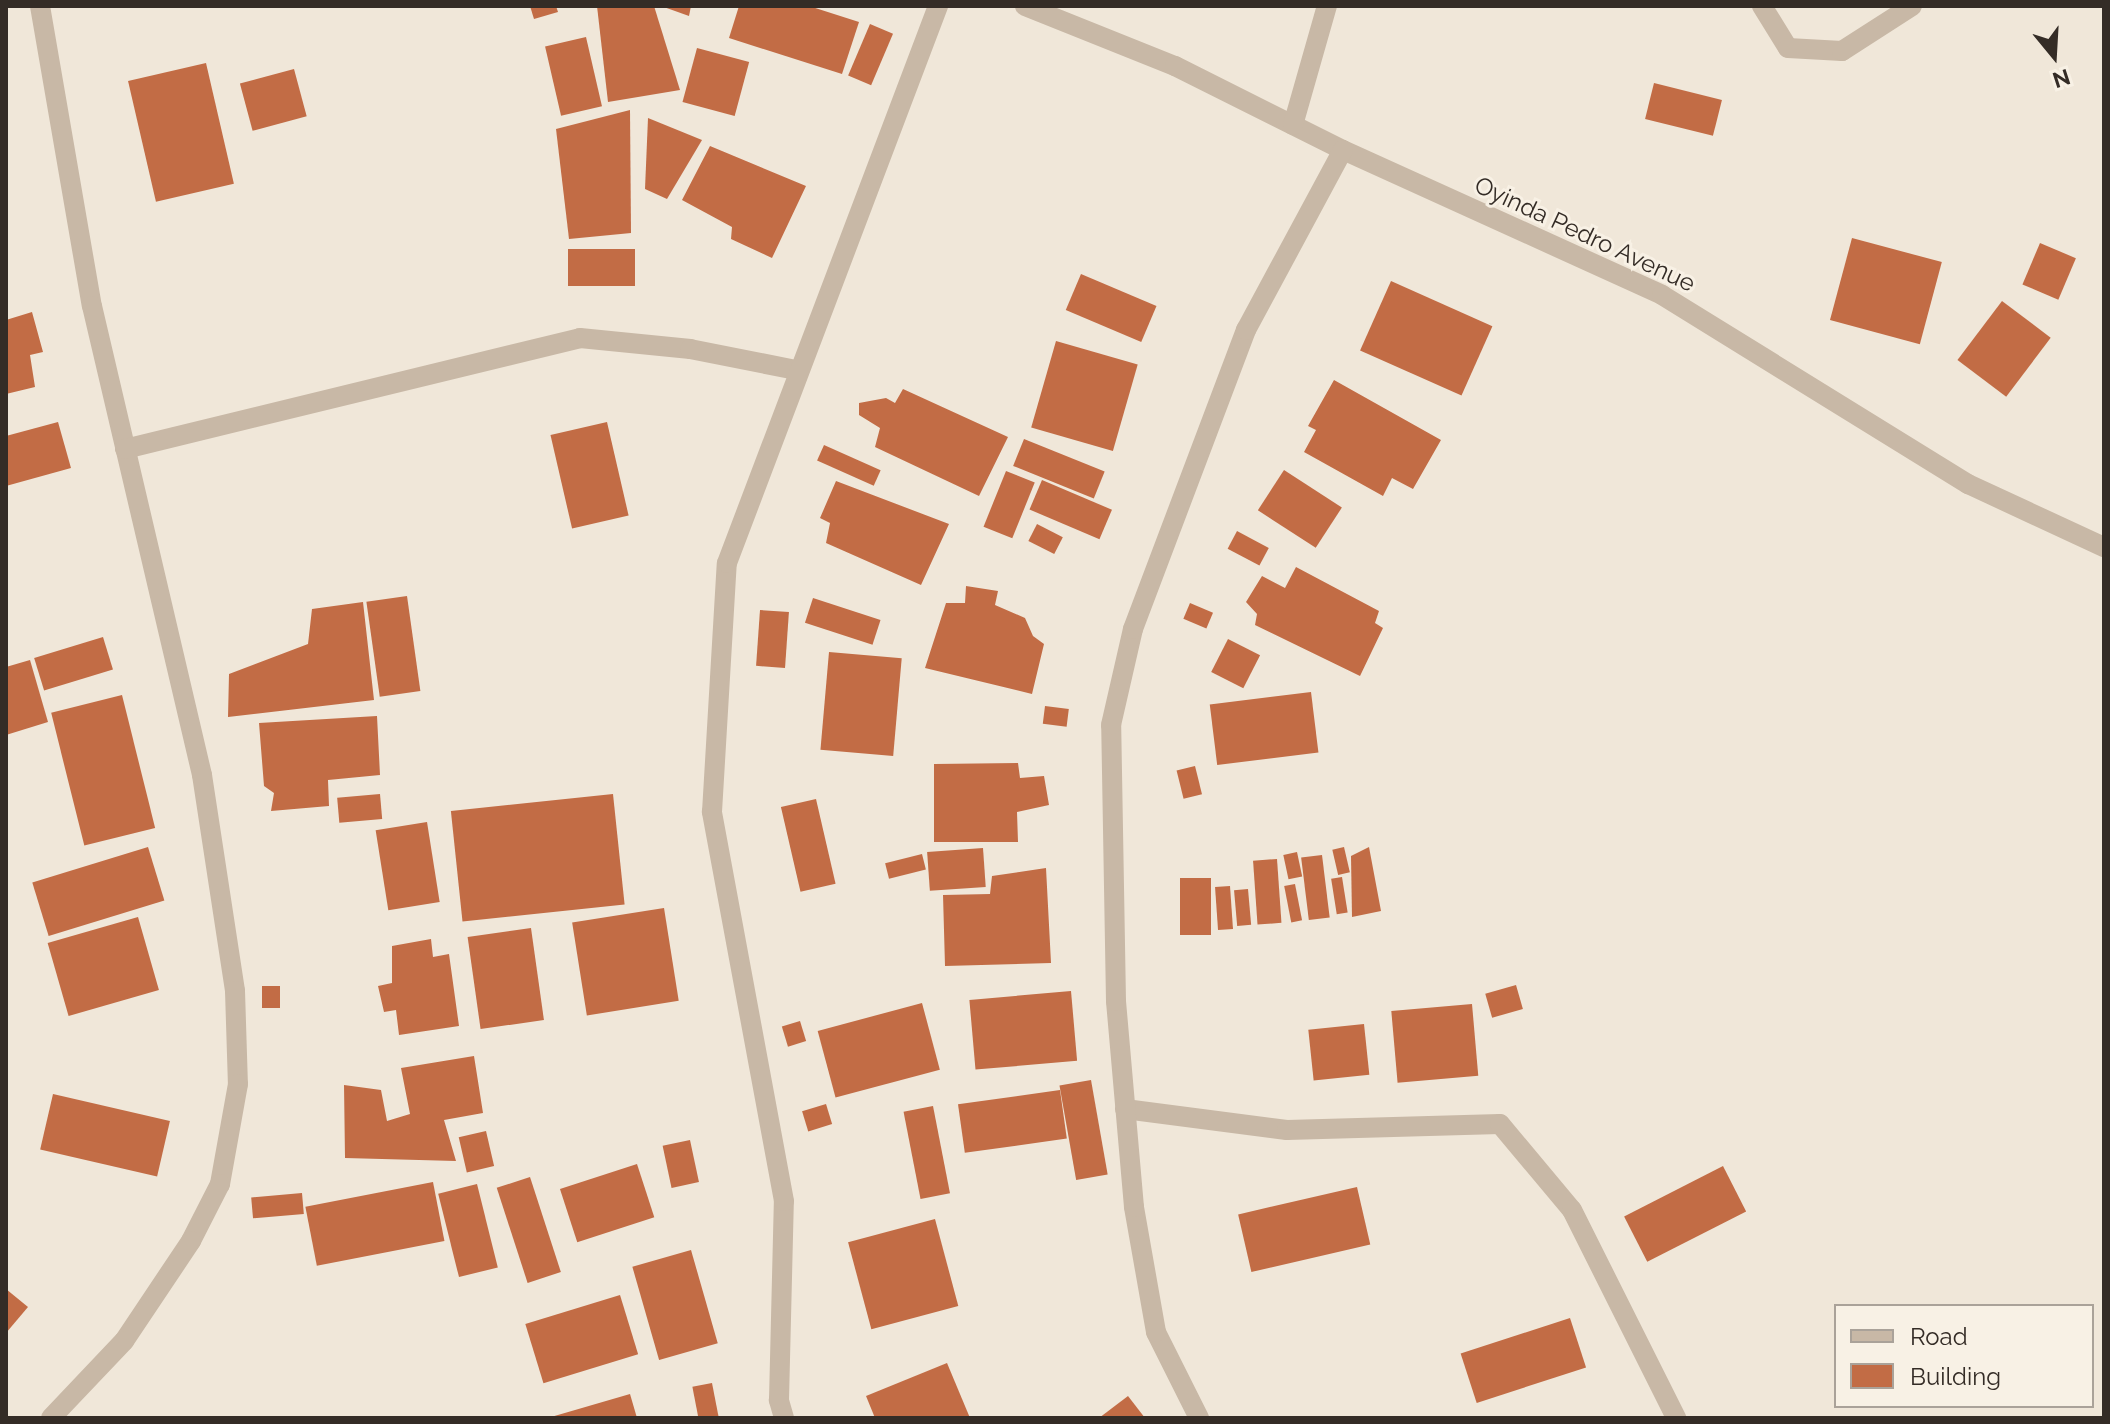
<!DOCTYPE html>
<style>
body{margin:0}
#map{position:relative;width:2110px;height:1424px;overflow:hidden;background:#f0e7d9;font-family:Raleway,sans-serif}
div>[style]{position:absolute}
.building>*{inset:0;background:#c26c45;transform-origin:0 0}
.minor>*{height:20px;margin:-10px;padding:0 10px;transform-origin:10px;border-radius:10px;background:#c8b8a6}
span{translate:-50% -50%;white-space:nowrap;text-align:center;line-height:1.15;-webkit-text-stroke:6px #f8f1e5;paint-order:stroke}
.street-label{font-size:24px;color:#342c26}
.frame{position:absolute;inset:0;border:8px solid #342c26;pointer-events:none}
.legend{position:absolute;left:1834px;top:1304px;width:260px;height:104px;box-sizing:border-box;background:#f8f1e5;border:2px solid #aaa299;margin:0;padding:10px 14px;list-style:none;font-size:24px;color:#342c26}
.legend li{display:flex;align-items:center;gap:16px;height:40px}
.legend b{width:40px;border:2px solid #aaa299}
.north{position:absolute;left:2014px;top:16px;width:80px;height:80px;-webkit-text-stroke:6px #f8f1e5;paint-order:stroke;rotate:162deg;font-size:22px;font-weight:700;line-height:32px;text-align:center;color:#342c26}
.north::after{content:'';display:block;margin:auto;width:28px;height:36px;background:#342c26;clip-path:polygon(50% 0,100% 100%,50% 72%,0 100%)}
</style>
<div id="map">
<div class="building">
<div style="clip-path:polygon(530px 6px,556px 6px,558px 12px,534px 19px)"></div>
<div style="clip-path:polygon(597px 6px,654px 6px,680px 90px,608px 102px)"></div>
<div style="clip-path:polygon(661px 6px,691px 6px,689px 16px)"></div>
<div style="clip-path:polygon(739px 6px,809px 6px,859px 22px,842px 74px,729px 38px)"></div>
<div style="left:870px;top:24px;width:25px;height:56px;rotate:23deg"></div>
<div style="left:586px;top:37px;width:71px;height:42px;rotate:77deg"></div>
<div style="left:697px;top:48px;width:54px;height:56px;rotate:15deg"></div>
<div style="left:206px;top:63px;width:124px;height:80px;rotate:77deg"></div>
<div style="left:294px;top:69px;width:49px;height:56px;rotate:75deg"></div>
<div style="left:1654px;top:83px;width:70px;height:37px;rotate:14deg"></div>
<div style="clip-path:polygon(630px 110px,631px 233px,569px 239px,556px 129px)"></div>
<div style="clip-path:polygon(648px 118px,702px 140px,667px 199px,645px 189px)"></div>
<div style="clip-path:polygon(710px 146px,806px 186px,772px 258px,731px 239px,732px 227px,682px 200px)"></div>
<div style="left:1852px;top:238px;width:93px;height:85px;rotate:15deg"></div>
<div style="left:2040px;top:243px;width:39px;height:45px;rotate:23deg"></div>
<div style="left:568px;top:249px;width:67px;height:37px"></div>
<div style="left:1081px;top:274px;width:82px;height:39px;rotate:23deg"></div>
<div style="left:1391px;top:281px;width:111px;height:76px;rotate:24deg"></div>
<div style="left:2002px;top:301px;width:61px;height:74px;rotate:37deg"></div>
<div style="clip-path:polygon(32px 312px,43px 352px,30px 355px,35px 387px,6px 394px,6px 320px)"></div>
<div style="left:1056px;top:341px;width:85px;height:90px;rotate:16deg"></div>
<div style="clip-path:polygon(1334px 380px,1441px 440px,1413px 489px,1392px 478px,1383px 496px,1304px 452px,1316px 430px,1308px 426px)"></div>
<div style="clip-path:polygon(903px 389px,1008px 437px,979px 496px,875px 447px,880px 428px,859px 415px,859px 403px,886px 398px,895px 403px)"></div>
<div style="clip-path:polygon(58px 422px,71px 468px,6px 486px,6px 436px)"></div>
<div style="left:607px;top:422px;width:96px;height:58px;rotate:77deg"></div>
<div style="left:1024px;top:439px;width:87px;height:29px;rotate:22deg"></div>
<div style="left:824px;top:445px;width:62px;height:17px;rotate:24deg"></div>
<div style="left:1284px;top:470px;width:69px;height:48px;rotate:33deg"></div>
<div style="left:1006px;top:471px;width:31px;height:60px;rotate:22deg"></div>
<div style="left:1042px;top:480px;width:76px;height:32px;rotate:23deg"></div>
<div style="clip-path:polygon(836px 481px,949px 524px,921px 585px,826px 543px,830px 523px,820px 518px)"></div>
<div style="left:1037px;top:524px;width:29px;height:19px;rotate:27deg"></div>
<div style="left:1237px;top:531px;width:36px;height:20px;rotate:28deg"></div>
<div style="clip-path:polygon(1296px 567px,1379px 611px,1375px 623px,1383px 628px,1360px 676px,1255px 625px,1257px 614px,1246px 602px,1262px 576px,1285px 588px)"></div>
<div style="clip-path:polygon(966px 586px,998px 591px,995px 605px,1025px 618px,1033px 636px,1044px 644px,1032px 694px,925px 668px,946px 603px,965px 603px)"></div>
<div style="left:407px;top:596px;width:96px;height:41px;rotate:82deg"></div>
<div style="left:813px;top:598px;width:71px;height:26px;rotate:18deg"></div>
<div style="clip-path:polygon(363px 602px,374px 700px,228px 717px,229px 674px,308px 644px,312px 609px)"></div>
<div style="left:1190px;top:603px;width:25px;height:17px;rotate:23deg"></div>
<div style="left:760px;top:610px;width:29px;height:56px;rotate:4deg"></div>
<div style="left:103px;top:637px;width:34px;height:72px;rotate:73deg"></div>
<div style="left:1228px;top:639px;width:36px;height:37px;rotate:27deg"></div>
<div style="left:829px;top:652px;width:73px;height:98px;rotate:5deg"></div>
<div style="clip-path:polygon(30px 660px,48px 722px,6px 735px,6px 667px)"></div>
<div style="left:1311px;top:692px;width:61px;height:102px;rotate:83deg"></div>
<div style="left:122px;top:695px;width:137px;height:73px;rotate:76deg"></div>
<div style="left:1045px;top:706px;width:24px;height:18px;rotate:7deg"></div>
<div style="clip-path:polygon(377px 716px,380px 775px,328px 780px,329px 806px,271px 811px,274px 793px,264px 786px,259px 723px)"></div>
<div style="clip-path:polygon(1018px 763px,1020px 778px,1044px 776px,1049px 805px,1017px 812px,1018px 842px,934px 842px,934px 764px)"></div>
<div style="left:1195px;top:766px;width:29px;height:19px;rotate:76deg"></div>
<div style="left:380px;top:794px;width:25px;height:43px;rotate:85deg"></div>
<div style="left:613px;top:794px;width:111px;height:163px;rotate:84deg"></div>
<div style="left:816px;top:799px;width:87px;height:36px;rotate:77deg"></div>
<div style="left:427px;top:822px;width:81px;height:52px;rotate:81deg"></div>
<div style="left:148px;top:847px;width:56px;height:121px;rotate:73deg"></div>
<div style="left:1344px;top:847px;width:26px;height:12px;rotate:77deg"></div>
<div style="clip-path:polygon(1369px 847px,1381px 911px,1352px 917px,1351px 856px)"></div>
<div style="left:983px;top:848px;width:39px;height:56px;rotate:86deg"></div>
<div style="left:1297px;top:852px;width:25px;height:14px;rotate:78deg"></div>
<div style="left:922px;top:854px;width:16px;height:38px;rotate:76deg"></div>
<div style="left:1322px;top:855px;width:63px;height:21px;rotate:83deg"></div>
<div style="left:1277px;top:859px;width:64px;height:24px;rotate:86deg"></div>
<div style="clip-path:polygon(1046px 868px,1051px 963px,945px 966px,943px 895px,990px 894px,992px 876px)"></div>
<div style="left:1342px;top:877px;width:36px;height:11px;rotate:81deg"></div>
<div style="left:1180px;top:878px;width:31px;height:57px"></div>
<div style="left:1295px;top:884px;width:37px;height:11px;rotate:79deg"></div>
<div style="left:1230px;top:886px;width:43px;height:15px;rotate:86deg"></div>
<div style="left:1248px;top:889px;width:36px;height:14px;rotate:85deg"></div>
<div style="left:664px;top:908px;width:94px;height:93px;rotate:81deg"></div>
<div style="left:138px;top:917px;width:76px;height:94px;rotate:74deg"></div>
<div style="left:531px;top:928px;width:93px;height:64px;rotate:82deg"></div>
<div style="clip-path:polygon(431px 939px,433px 957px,449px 954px,459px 1026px,399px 1035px,396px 1010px,384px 1012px,378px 986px,392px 983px,392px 946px)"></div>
<div style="left:1516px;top:985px;width:25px;height:32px;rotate:74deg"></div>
<div style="left:262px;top:986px;width:18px;height:22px"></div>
<div style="left:1071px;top:991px;width:70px;height:102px;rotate:85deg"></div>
<div style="left:922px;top:1003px;width:69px;height:108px;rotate:75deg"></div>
<div style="left:1472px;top:1004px;width:72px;height:81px;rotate:85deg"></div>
<div style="left:800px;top:1021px;width:21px;height:19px;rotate:73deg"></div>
<div style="left:1364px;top:1024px;width:51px;height:56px;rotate:84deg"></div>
<div style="clip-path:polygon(474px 1056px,483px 1113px,444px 1120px,456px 1161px,345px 1158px,344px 1085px,381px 1090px,387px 1121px,410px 1114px,401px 1068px)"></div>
<div style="left:1091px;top:1080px;width:96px;height:32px;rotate:80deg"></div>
<div style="left:1060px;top:1090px;width:49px;height:103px;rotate:82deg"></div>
<div style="left:53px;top:1094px;width:120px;height:57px;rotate:13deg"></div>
<div style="left:826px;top:1104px;width:21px;height:25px;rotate:73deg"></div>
<div style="left:933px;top:1106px;width:89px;height:30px;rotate:79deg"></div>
<div style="left:486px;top:1131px;width:36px;height:28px;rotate:77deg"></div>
<div style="left:690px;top:1140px;width:43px;height:28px;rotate:78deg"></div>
<div style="left:637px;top:1164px;width:56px;height:81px;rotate:72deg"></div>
<div style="left:1723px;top:1166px;width:51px;height:111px;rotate:63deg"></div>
<div style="left:530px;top:1177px;width:100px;height:35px;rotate:72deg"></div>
<div style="left:433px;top:1182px;width:60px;height:130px;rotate:79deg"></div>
<div style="left:477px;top:1184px;width:86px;height:40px;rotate:76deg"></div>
<div style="left:1357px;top:1187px;width:59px;height:122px;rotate:77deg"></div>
<div style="left:302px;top:1193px;width:21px;height:51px;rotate:85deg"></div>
<div style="left:935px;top:1219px;width:90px;height:90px;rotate:75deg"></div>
<div style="left:691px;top:1250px;width:97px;height:61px;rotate:74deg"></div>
<div style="clip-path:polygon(6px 1289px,28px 1307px,6px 1333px)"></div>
<div style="left:620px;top:1295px;width:62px;height:99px;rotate:73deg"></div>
<div style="left:1570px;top:1318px;width:52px;height:115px;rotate:72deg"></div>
<div style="clip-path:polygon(947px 1363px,970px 1418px,875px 1418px,866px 1396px)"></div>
<div style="left:712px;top:1383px;width:36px;height:20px;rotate:79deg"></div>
<div style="clip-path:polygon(630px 1394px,637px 1418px,551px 1418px,551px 1417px)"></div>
<div style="clip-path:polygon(1128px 1396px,1145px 1418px,1099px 1418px)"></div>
</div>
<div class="minor">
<div style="left:40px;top:6px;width:304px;rotate:80.2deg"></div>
<div style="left:92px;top:306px;width:482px;rotate:76.8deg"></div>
<div style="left:202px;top:775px;width:219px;rotate:81.3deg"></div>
<div style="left:235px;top:991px;width:93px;rotate:88.2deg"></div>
<div style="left:238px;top:1084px;width:102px;rotate:100.2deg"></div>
<div style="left:220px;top:1184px;width:64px;rotate:117deg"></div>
<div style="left:191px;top:1241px;width:120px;rotate:123.8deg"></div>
<div style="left:124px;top:1341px;width:106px;rotate:133.5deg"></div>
<div style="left:1025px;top:6px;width:162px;rotate:21.8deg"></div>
<div style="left:1175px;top:66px;width:188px;rotate:26.6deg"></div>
<div style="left:1343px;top:150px;width:350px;rotate:24.4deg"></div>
<div style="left:1662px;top:295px;width:360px;rotate:31.7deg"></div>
<div style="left:1968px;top:484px;width:150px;rotate:24.9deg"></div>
<div style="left:1762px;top:6px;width:49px;rotate:58.2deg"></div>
<div style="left:1788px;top:48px;width:54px;rotate:3.2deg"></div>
<div style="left:1842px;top:51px;width:83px;rotate:-32.7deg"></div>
<div style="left:1293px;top:125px;width:124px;rotate:-74.1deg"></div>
<div style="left:125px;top:449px;width:468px;rotate:-13.7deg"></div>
<div style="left:580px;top:338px;width:111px;rotate:5.7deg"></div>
<div style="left:690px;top:349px;width:108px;rotate:11.2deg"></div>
<div style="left:1125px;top:1109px;width:163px;rotate:7.4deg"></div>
<div style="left:1287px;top:1130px;width:213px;rotate:-1.6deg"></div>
<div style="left:1500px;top:1124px;width:112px;rotate:50.1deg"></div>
<div style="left:1572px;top:1210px;width:233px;rotate:63.4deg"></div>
<div style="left:784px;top:1418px;width:19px;rotate:-106deg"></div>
<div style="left:779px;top:1400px;width:199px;rotate:-88.6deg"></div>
<div style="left:784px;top:1201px;width:396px;rotate:-100.5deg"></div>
<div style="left:712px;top:812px;width:249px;rotate:-86.6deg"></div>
<div style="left:727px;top:563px;width:596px;rotate:-69.25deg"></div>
<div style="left:1199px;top:1418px;width:96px;rotate:-116.6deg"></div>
<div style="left:1156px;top:1332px;width:127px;rotate:-100deg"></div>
<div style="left:1134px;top:1207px;width:207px;rotate:-95deg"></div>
<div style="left:1116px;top:1001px;width:276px;rotate:-91deg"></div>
<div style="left:1111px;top:725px;width:98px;rotate:-77.1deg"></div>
<div style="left:1133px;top:629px;width:320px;rotate:-69.3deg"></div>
<div style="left:1246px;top:330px;width:204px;rotate:-61.7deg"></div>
</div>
<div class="street-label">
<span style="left:1585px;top:234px;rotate:25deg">Oyinda Pedro Avenue</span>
</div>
<div class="frame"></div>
<ul class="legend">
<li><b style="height:10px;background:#c8b8a6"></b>Road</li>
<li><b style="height:22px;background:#c26c45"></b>Building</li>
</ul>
<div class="north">N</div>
</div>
